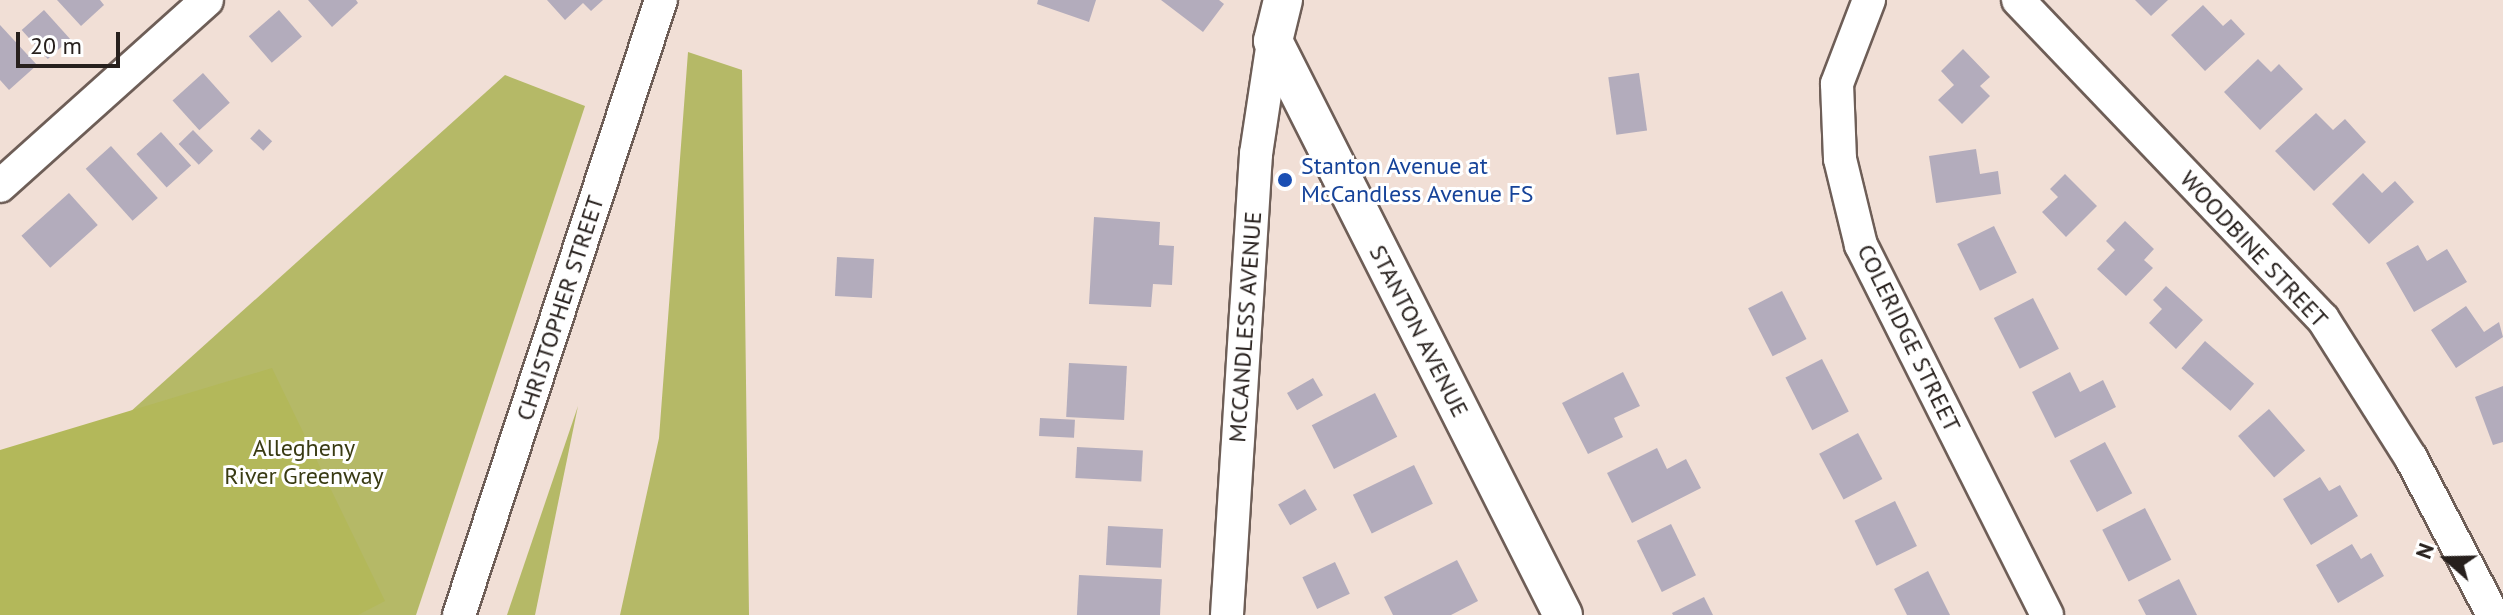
<!DOCTYPE html>
<style>
body{margin:0}
#map{position:relative;width:2503px;height:615px;overflow:hidden;background:#f1dfd6;font-family:"PT Sans",sans-serif}
div>[style]{position:absolute}
.green>*{inset:0;background:#b5b967}
.forest>*{inset:0;background:#b3b85a}
.building>*{inset:0;background:#b3acbc;transform-origin:0 0}
.roads{filter:drop-shadow(2px 0 #6e5e57) drop-shadow(-2px 0 #6e5e57) drop-shadow(0 2px #6e5e57) drop-shadow(0 -2px #6e5e57)}
.minor>*{height:32px;margin:-16px;padding:0 16px;transform-origin:16px;border-radius:16px;background:#fff}
.tertiary>*{height:38px;margin:-19px;padding:0 19px;transform-origin:19px;border-radius:19px;background:#fff}
.dots>*{width:22px;height:22px;translate:-50% -50%;box-sizing:border-box;border:4px solid #fff;border-radius:50%}
span{translate:-50% -50%;white-space:nowrap;text-align:center;line-height:1.15;-webkit-text-stroke:6px #fff;paint-order:stroke}
.transit-label{font-size:24px;color:#164399}
.left{translate:0 -50%;text-align:left}
.street-label{font-size:24px;color:#27201d}
.park-label{font-size:24px;color:#393b13}
.north{position:absolute;left:2407px;top:519px;width:80px;height:80px;-webkit-text-stroke:6px #fff;paint-order:stroke;rotate:290deg;font-size:22px;font-weight:700;line-height:32px;text-align:center;color:#27201d}
.north::after{content:'';display:block;margin:auto;width:28px;height:36px;background:#27201d;clip-path:polygon(50% 0,100% 100%,50% 72%,0 100%)}
.scale{position:absolute;left:16px;top:32px;width:104px;height:36px;box-sizing:border-box;border:4px solid #27201d;border-top:0;padding-left:10px;font-size:24px;line-height:28px;white-space:nowrap;color:#27201d;-webkit-text-stroke:6px #fff;paint-order:stroke}
</style>
<div id="map">
<div class="green">
<div style="clip-path:polygon(688px 52px,742px 70px,749px 615px,620px 615px,659px 438px)"></div>
<div style="clip-path:polygon(505px 75px,585px 106px,416px 615px,0 615px,10px 520px)"></div>
<div style="clip-path:polygon(578px 406px,535px 615px,507px 615px)"></div>
</div>
<div class="forest">
<div style="clip-path:polygon(272px 368px,385px 601px,358px 615px,0 615px,0 450px)"></div>
</div>
<div class="building">
<div style="clip-path:polygon(57px 0,100px 0,104px 5px,81px 26px)"></div>
<div style="clip-path:polygon(308px 0,356px 0,358px 3px,332px 27px)"></div>
<div style="clip-path:polygon(547px 0,603px 0,591px 11px,583px 3px,565px 20px)"></div>
<div style="clip-path:polygon(1038px 0,1096px 0,1089px 22px,1037px 4px)"></div>
<div style="clip-path:polygon(1161px 0,1219px 0,1224px 4px,1203px 32px)"></div>
<div style="clip-path:polygon(2135px 0,2168px 0,2151px 16px)"></div>
<div style="clip-path:polygon(2203px 5px,2223px 26px,2231px 19px,2245px 34px,2205px 71px,2171px 35px)"></div>
<div style="left:44px;top:10px;width:39px;height:30px;rotate:48deg"></div>
<div style="left:279px;top:10px;width:35px;height:40px;rotate:49deg"></div>
<div style="clip-path:polygon(0 25px,37px 65px,9px 90px,0 80px)"></div>
<div style="clip-path:polygon(1963px 49px,1990px 77px,1980px 86px,1990px 96px,1962px 124px,1938px 100px,1954px 85px,1941px 71px)"></div>
<div style="clip-path:polygon(2258px 59px,2271px 72px,2279px 64px,2303px 89px,2260px 130px,2224px 92px)"></div>
<div style="left:203px;top:73px;width:40px;height:41px;rotate:48deg"></div>
<div style="left:1639px;top:73px;width:58px;height:31px;rotate:82deg"></div>
<div style="clip-path:polygon(2316px 113px,2333px 130px,2345px 119px,2366px 142px,2314px 191px,2275px 151px)"></div>
<div style="left:259px;top:129px;width:18px;height:13px;rotate:43deg"></div>
<div style="left:193px;top:130px;width:29px;height:20px;rotate:46deg"></div>
<div style="left:161px;top:132px;width:45px;height:33px;rotate:48deg"></div>
<div style="left:111px;top:146px;width:70px;height:34px;rotate:48deg"></div>
<div style="clip-path:polygon(1976px 149px,1980px 174px,1998px 171px,2001px 194px,1936px 203px,1929px 156px)"></div>
<div style="clip-path:polygon(2363px 173px,2382px 193px,2395px 181px,2414px 202px,2369px 244px,2332px 204px)"></div>
<div style="clip-path:polygon(2065px 174px,2097px 206px,2066px 237px,2042px 212px,2058px 197px,2050px 189px)"></div>
<div style="left:69px;top:193px;width:43px;height:64px;rotate:48deg"></div>
<div style="clip-path:polygon(1094px 217px,1160px 222px,1159px 245px,1174px 246px,1172px 285px,1153px 284px,1151px 307px,1089px 304px)"></div>
<div style="clip-path:polygon(2125px 221px,2154px 249px,2144px 260px,2153px 268px,2126px 296px,2097px 269px,2115px 250px,2106px 241px)"></div>
<div style="left:1994px;top:226px;width:52px;height:41px;rotate:64deg"></div>
<div style="clip-path:polygon(2418px 245px,2427px 261px,2447px 249px,2467px 282px,2414px 312px,2386px 263px)"></div>
<div style="left:837px;top:257px;width:37px;height:39px;rotate:3deg"></div>
<div style="clip-path:polygon(2166px 286px,2203px 320px,2176px 349px,2149px 323px,2162px 309px,2153px 300px)"></div>
<div style="left:1782px;top:291px;width:54px;height:38px;rotate:63deg"></div>
<div style="left:2033px;top:298px;width:57px;height:44px;rotate:63deg"></div>
<div style="clip-path:polygon(2466px 306px,2484px 332px,2499px 322px,2503px 337px,2456px 368px,2431px 330px)"></div>
<div style="left:2205px;top:341px;width:65px;height:36px;rotate:41deg"></div>
<div style="left:1822px;top:359px;width:59px;height:41px;rotate:63deg"></div>
<div style="left:1069px;top:363px;width:58px;height:54px;rotate:3deg"></div>
<div style="clip-path:polygon(1623px 372px,1640px 406px,1614px 418px,1623px 437px,1588px 454px,1562px 403px)"></div>
<div style="clip-path:polygon(2070px 372px,2080px 392px,2103px 380px,2116px 407px,2055px 438px,2032px 392px)"></div>
<div style="left:1313px;top:378px;width:20px;height:30px;rotate:60deg"></div>
<div style="clip-path:polygon(2503px 386px,2503px 442px,2493px 445px,2475px 397px)"></div>
<div style="left:1375px;top:393px;width:49px;height:71px;rotate:63deg"></div>
<div style="left:2269px;top:409px;width:55px;height:41px;rotate:49deg"></div>
<div style="left:1040px;top:418px;width:35px;height:18px;rotate:3deg"></div>
<div style="left:1858px;top:433px;width:52px;height:44px;rotate:62deg"></div>
<div style="left:2105px;top:442px;width:58px;height:40px;rotate:62deg"></div>
<div style="left:1077px;top:447px;width:66px;height:31px;rotate:3deg"></div>
<div style="clip-path:polygon(1657px 448px,1667px 469px,1686px 459px,1701px 488px,1632px 523px,1607px 473px)"></div>
<div style="left:1414px;top:465px;width:43px;height:68px;rotate:64deg"></div>
<div style="clip-path:polygon(2320px 477px,2329px 491px,2340px 485px,2358px 516px,2311px 545px,2283px 499px)"></div>
<div style="left:1305px;top:489px;width:24px;height:31px;rotate:60deg"></div>
<div style="left:1895px;top:501px;width:50px;height:45px;rotate:64deg"></div>
<div style="left:2145px;top:508px;width:58px;height:48px;rotate:63deg"></div>
<div style="left:1671px;top:524px;width:57px;height:38px;rotate:64deg"></div>
<div style="left:1108px;top:526px;width:55px;height:39px;rotate:3deg"></div>
<div style="clip-path:polygon(2352px 544px,2361px 559px,2371px 553px,2384px 576px,2338px 603px,2316px 565px)"></div>
<div style="clip-path:polygon(1457px 560px,1478px 601px,1451px 615px,1393px 615px,1384px 597px)"></div>
<div style="left:1335px;top:562px;width:35px;height:36px;rotate:65deg"></div>
<div style="clip-path:polygon(1928px 571px,1950px 615px,1907px 615px,1894px 589px)"></div>
<div style="left:1079px;top:575px;width:83px;height:40px;rotate:3deg"></div>
<div style="clip-path:polygon(2179px 579px,2197px 615px,2146px 615px,2138px 600px)"></div>
<div style="clip-path:polygon(1704px 597px,1713px 615px,1673px 615px,1672px 613px)"></div>
</div>
<div class="roads">
<div class="minor">
<div style="left:1869px;top:0;width:90px;rotate:110.9deg"></div>
<div style="left:1837px;top:84px;width:75px;rotate:87.7deg"></div>
<div style="left:1840px;top:159px;width:89px;rotate:76.3deg"></div>
<div style="left:1861px;top:245px;width:414px;rotate:63.3deg"></div>
<div style="left:2018px;top:0;width:441px;rotate:46.3deg"></div>
<div style="left:2323px;top:319px;width:165px;rotate:57.7deg"></div>
<div style="left:2411px;top:458px;width:177px;rotate:62.4deg"></div>
<div style="left:0;top:186px;width:278px;rotate:-41.9deg"></div>
<div style="left:459px;top:615px;width:647px;rotate:-71.82deg"></div>
<div style="left:1227px;top:615px;width:462px;rotate:-86.4deg"></div>
<div style="left:1256px;top:154px;width:114px;rotate:-81.4deg"></div>
</div>
<div class="tertiary">
<div style="left:1283px;top:0;width:42px;rotate:103.7deg"></div>
<div style="left:1273px;top:41px;width:643px;rotate:63.2deg"></div>
</div>
</div>
<div class="dots">
<div style="left:1285px;top:180px;background:#1a4fb4"></div>
</div>
<div class="transit-label">
<span class="left" style="left:1301px;top:180px">Stanton Avenue at<br>McCandless Avenue FS</span>
</div>
<div class="street-label">
<span style="left:2254px;top:249px;rotate:47deg">WOODBINE STREET</span>
<span style="left:560px;top:308px;rotate:-72deg">CHRISTOPHER STREET</span>
<span style="left:1245px;top:327px;rotate:-86deg">MCCANDLESS AVENUE</span>
<span style="left:1419px;top:331px;rotate:63deg">STANTON AVENUE</span>
<span style="left:1909px;top:338px;rotate:64deg">COLERIDGE STREET</span>
</div>
<div class="park-label">
<span style="left:304px;top:462px">Allegheny<br>River Greenway</span>
</div>
<div class="north">N</div>
<div class="scale">20 m</div>
</div>
